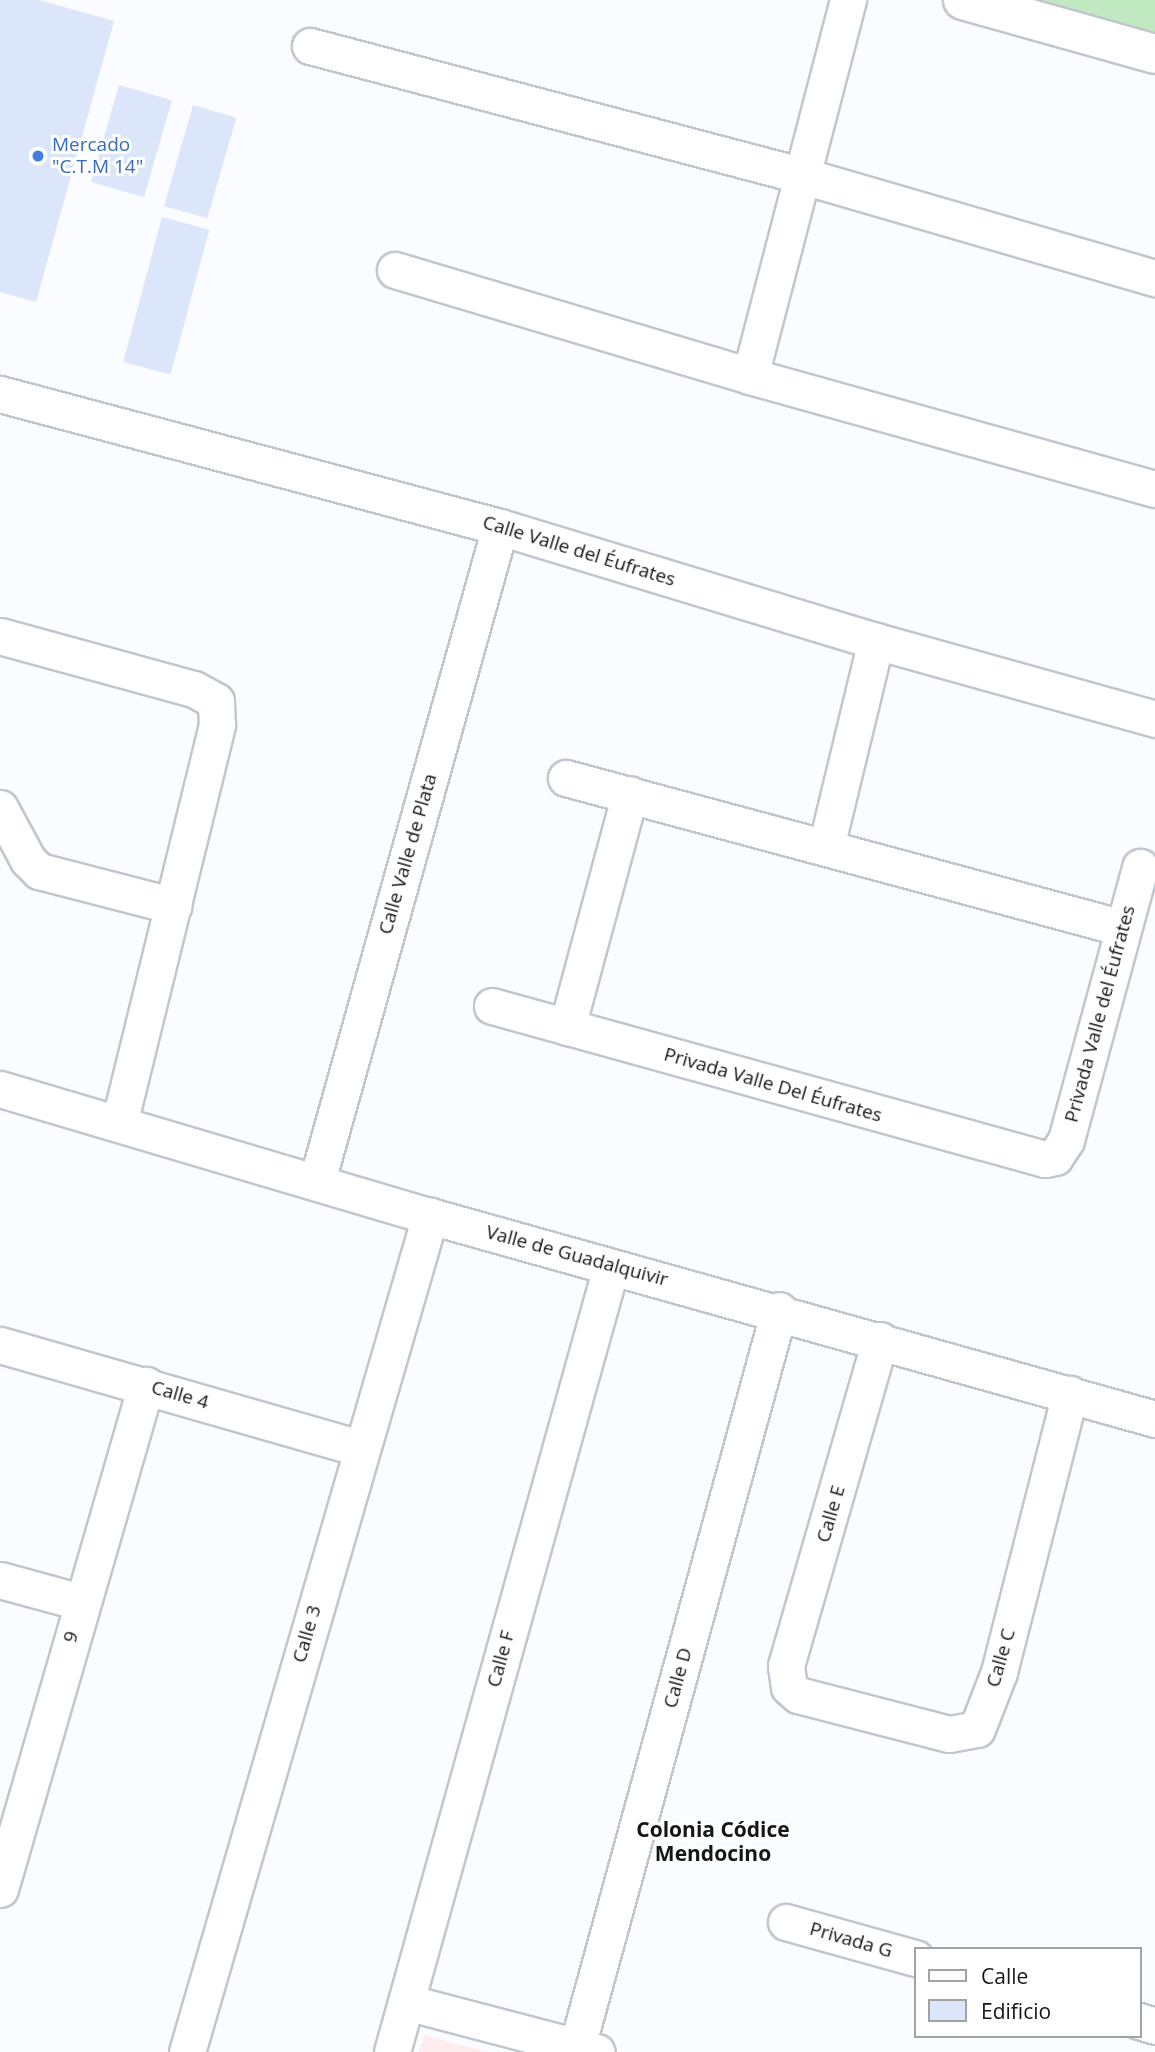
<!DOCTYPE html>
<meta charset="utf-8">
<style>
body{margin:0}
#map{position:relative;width:1155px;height:2052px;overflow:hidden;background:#fafcff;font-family:"Open Sans",sans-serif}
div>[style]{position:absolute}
.commercial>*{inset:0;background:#fdedef}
.green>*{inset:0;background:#c0e8c1}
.building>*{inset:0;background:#dbe6fa;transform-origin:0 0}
.roads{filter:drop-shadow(2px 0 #c1c6cd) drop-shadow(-2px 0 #c1c6cd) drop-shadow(0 2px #c1c6cd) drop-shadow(0 -2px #c1c6cd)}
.street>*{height:35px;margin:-17.5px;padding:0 17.5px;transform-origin:17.5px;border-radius:17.5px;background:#fff}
.secondary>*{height:38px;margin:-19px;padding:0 19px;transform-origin:19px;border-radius:19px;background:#fff}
.dots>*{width:19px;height:19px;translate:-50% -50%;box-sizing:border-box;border:4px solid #fff;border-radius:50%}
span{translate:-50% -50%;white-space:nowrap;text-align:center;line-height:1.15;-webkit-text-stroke:6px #fff;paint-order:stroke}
.shop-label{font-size:19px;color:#366cbe}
.left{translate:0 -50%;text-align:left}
.street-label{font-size:19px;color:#151619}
.neighbourhood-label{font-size:21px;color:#151619;font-weight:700}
.legend{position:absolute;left:914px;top:1947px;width:228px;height:91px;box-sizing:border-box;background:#fff;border:2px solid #a1a2a3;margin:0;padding:9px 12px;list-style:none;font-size:21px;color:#151619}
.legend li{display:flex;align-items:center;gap:14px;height:35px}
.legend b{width:35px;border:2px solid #a1a2a3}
</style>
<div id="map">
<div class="commercial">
<div style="clip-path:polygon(424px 2035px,488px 2052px,419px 2052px)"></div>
</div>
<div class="green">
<div style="clip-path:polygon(1024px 0,1155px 0,1155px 36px)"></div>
</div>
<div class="building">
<div style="clip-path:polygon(0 0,39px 0,114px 21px,36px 302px,0 292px)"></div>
<div style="left:119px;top:85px;width:55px;height:101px;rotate:16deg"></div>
<div style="left:193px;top:105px;width:45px;height:105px;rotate:16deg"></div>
<div style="left:162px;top:217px;width:49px;height:150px;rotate:15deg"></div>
</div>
<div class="roads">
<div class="street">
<div style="left:310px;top:46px;width:507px;rotate:14.75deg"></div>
<div style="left:800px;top:175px;width:370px;rotate:16.2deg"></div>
<div style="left:395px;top:270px;width:370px;rotate:16.6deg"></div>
<div style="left:750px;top:376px;width:420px;rotate:15.6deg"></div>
<div style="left:750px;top:376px;width:389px;rotate:-75.4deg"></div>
<div style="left:0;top:394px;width:517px;rotate:14.9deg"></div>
<div style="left:500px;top:527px;width:393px;rotate:16.9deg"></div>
<div style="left:876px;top:641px;width:290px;rotate:15.6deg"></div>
<div style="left:0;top:636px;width:201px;rotate:15.3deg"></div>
<div style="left:194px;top:689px;width:25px;rotate:29deg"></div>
<div style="left:216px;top:701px;width:24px;rotate:88deg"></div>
<div style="left:217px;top:725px;width:410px;rotate:103.8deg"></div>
<div style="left:566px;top:778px;width:577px;rotate:15.07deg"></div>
<div style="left:0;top:808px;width:59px;rotate:61.7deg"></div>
<div style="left:28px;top:860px;width:16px;rotate:45deg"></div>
<div style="left:39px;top:871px;width:139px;rotate:14.5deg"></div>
<div style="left:826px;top:847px;width:212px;rotate:-76.4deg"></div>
<div style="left:492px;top:1006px;width:574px;rotate:15.47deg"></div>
<div style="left:1045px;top:1159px;width:10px;rotate:-11deg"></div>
<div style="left:1055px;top:1157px;width:20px;rotate:-57deg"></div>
<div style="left:1066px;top:1140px;width:283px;rotate:-74.8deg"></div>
<div style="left:567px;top:1027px;width:241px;rotate:-74.9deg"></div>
<div style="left:0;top:1089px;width:448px;rotate:16.5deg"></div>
<div style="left:430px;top:1216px;width:753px;rotate:15.64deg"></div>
<div style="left:317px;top:1181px;width:679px;rotate:-74.37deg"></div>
<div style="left:880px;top:1340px;width:339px;rotate:106.1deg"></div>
<div style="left:786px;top:1666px;width:21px;rotate:82deg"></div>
<div style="left:789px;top:1687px;width:12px;rotate:42deg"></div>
<div style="left:798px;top:1695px;width:156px;rotate:14.5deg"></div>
<div style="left:949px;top:1734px;width:28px;rotate:-10deg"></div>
<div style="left:977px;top:1729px;width:61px;rotate:-68.9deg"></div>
<div style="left:999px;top:1672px;width:287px;rotate:-75.7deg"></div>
<div style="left:0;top:1345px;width:374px;rotate:16deg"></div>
<div style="left:0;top:1580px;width:84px;rotate:15.2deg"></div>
<div style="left:0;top:1889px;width:525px;rotate:-73.84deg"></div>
<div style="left:786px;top:1922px;width:134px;rotate:15.6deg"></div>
<div style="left:406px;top:2002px;width:197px;rotate:14.7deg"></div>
<div style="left:1139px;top:2021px;width:17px;rotate:17deg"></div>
<div style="left:577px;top:2047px;width:764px;rotate:-74.67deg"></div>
<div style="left:187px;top:2052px;width:871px;rotate:-73.79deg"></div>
<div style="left:392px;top:2052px;width:815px;rotate:-74.41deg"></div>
</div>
<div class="secondary">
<div style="left:963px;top:0;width:199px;rotate:15.7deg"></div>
</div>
</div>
<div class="dots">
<div style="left:38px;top:156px;background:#3f7fe0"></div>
</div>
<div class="shop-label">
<span class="left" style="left:52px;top:156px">Mercado<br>"C.T.M 14"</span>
</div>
<div class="street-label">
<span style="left:579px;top:551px;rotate:17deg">Calle Valle del Éufrates</span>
<span style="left:408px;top:854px;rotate:-74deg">Calle Valle de Plata</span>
<span style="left:1100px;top:1014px;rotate:-75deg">Privada Valle del Éufrates</span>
<span style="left:773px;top:1085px;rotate:16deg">Privada Valle Del Éufrates</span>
<span style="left:577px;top:1256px;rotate:15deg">Valle de Guadalquivir</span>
<span style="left:180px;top:1395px;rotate:16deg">Calle 4</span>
<span style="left:831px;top:1514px;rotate:-74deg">Calle E</span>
<span style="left:307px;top:1634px;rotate:-74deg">Calle 3</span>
<span style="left:71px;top:1637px;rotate:-74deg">9</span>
<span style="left:1001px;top:1658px;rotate:-74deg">Calle C</span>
<span style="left:501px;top:1659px;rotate:-75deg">Calle F</span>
<span style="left:678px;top:1678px;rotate:-75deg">Calle D</span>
<span style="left:851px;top:1940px;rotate:16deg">Privada G</span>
</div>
<div class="neighbourhood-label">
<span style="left:713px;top:1841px">Colonia Códice<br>Mendocino</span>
</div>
<ul class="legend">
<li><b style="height:9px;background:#fff"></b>Calle</li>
<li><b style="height:19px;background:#dbe6fa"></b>Edificio</li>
</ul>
</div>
